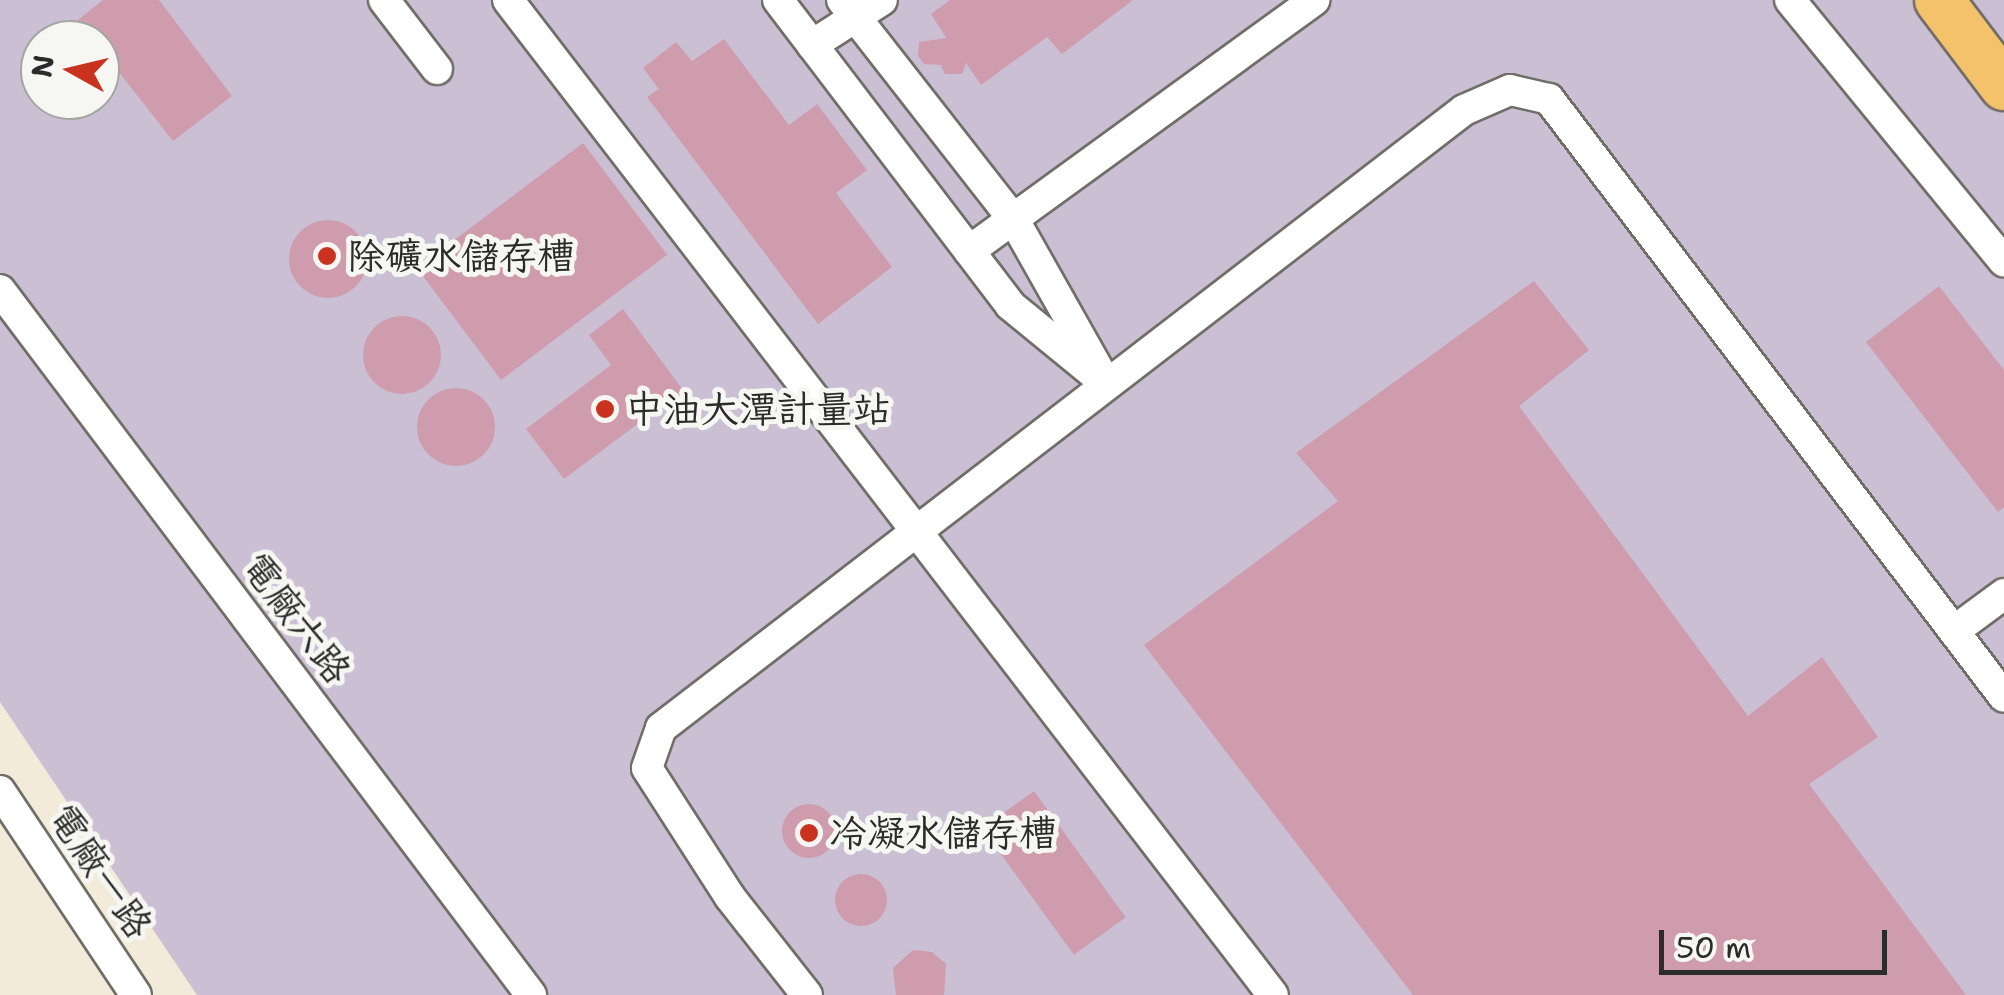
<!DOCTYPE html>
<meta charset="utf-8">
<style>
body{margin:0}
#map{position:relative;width:2004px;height:995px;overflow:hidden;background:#f2ebd9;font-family:"Shantell Sans","LXGW WenKai TC",sans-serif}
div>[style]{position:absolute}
.industrial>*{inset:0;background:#cbbfd4}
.building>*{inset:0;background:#ce9cad;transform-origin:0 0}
.round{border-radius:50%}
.roads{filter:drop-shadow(2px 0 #716e68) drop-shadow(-2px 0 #716e68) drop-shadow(0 2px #716e68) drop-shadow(0 -2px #716e68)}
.minor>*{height:30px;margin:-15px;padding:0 15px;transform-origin:15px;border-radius:15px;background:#fff}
.primary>*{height:48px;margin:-24px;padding:0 24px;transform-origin:24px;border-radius:24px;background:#f3c26a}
.dots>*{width:28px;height:28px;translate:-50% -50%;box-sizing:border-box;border:5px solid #f6f6f2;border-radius:50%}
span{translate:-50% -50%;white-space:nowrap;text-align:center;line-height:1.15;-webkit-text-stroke:10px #f6f6f2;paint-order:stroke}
.poi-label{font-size:38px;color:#2b2b2b}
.left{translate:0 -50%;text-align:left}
.street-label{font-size:38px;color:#2b2b2b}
.north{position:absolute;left:20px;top:20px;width:100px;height:100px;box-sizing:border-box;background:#f6f6f2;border:2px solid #a5a5a2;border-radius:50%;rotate:278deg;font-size:28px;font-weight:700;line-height:40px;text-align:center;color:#2b2b2b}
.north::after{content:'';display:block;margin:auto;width:35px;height:45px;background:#c8321e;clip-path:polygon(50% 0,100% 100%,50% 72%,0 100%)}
.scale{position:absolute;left:1659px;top:930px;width:228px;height:45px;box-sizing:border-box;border:5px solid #2b2b2b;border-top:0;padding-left:12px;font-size:30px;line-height:35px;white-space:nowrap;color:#2b2b2b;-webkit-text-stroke:8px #f6f6f2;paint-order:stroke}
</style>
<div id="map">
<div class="industrial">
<div style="clip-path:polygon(evenodd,0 0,2004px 0,2004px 995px,197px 995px,0 702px,0 0,40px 40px,100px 40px,100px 100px,40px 100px,40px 40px)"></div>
</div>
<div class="building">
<div style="clip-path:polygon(103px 0,159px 0,232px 96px,173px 141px,78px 20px)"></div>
<div style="clip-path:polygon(950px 0,1133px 0,1062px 54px,1047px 37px,981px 85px,966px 63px,962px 74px,945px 74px,941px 65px,924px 64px,918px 56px,919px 42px,946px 38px,931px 14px)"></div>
<div style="clip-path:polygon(724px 39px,789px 125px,817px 104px,867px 170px,836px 193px,892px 267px,818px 324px,647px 97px,659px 89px,643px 68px,676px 42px,692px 61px)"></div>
<div style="left:583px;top:143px;width:140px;height:208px;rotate:53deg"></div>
<div class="round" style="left:289px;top:220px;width:78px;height:78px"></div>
<div style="clip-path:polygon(1534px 281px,1589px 350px,1519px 406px,1748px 716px,1822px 657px,1878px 737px,1809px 784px,1966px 995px,1413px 995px,1144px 645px,1338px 501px,1296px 453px)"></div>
<div style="clip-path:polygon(1939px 286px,2004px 370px,2004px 507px,1998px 512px,1866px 342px)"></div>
<div style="clip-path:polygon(623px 309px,683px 390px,564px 479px,526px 429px,611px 365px,589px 335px)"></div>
<div class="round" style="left:363px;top:316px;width:78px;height:78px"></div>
<div class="round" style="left:417px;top:388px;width:78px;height:78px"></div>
<div style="left:1034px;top:791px;width:156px;height:64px;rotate:54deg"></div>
<div class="round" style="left:782px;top:804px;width:54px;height:54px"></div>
<div class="round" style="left:835px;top:874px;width:52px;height:52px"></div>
<div style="clip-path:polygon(913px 950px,932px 952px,946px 964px,944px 995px,896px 995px,893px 968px)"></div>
</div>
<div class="roads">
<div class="minor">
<div style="left:384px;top:0;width:87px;rotate:52.5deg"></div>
<div style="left:508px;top:0;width:1255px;rotate:52.45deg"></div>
<div style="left:778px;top:0;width:383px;rotate:52.7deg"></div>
<div style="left:1010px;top:305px;width:125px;rotate:39.2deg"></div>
<div style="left:842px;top:0;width:279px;rotate:52deg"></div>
<div style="left:1014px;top:220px;width:171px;rotate:60.6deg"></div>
<div style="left:1790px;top:0;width:338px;rotate:50.7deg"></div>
<div style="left:812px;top:45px;width:83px;rotate:-32.7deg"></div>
<div style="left:969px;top:251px;width:427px;rotate:-36deg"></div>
<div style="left:0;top:290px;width:883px;rotate:53.01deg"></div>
<div style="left:1954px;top:631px;width:62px;rotate:-36.5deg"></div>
<div style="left:0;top:791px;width:245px;rotate:56.3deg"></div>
<div style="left:807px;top:995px;width:125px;rotate:-128.2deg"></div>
<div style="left:730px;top:897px;width:153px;rotate:-122.8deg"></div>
<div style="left:647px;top:768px;width:42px;rotate:-70.7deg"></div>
<div style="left:661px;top:728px;width:1013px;rotate:-37.58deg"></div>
<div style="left:1464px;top:110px;width:50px;rotate:-23.5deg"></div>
<div style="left:1510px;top:90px;width:40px;rotate:13deg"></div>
<div style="left:1549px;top:99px;width:751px;rotate:52.73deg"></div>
</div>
<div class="primary">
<div style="left:1939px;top:0;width:108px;rotate:52.9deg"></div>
</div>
</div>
<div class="dots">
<div style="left:327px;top:256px;background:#c8321e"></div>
<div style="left:605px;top:409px;background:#c8321e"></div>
<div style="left:809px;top:833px;background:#c8321e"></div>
</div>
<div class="poi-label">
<span class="left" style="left:347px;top:256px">除礦水儲存槽</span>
<span class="left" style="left:625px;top:409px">中油大潭計量站</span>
<span class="left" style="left:829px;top:833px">冷凝水儲存槽</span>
</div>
<div class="street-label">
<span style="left:297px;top:618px;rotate:53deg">電廠六路</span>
<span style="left:101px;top:871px;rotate:56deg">電廠一路</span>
</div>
<div class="north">N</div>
<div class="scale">50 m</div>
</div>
